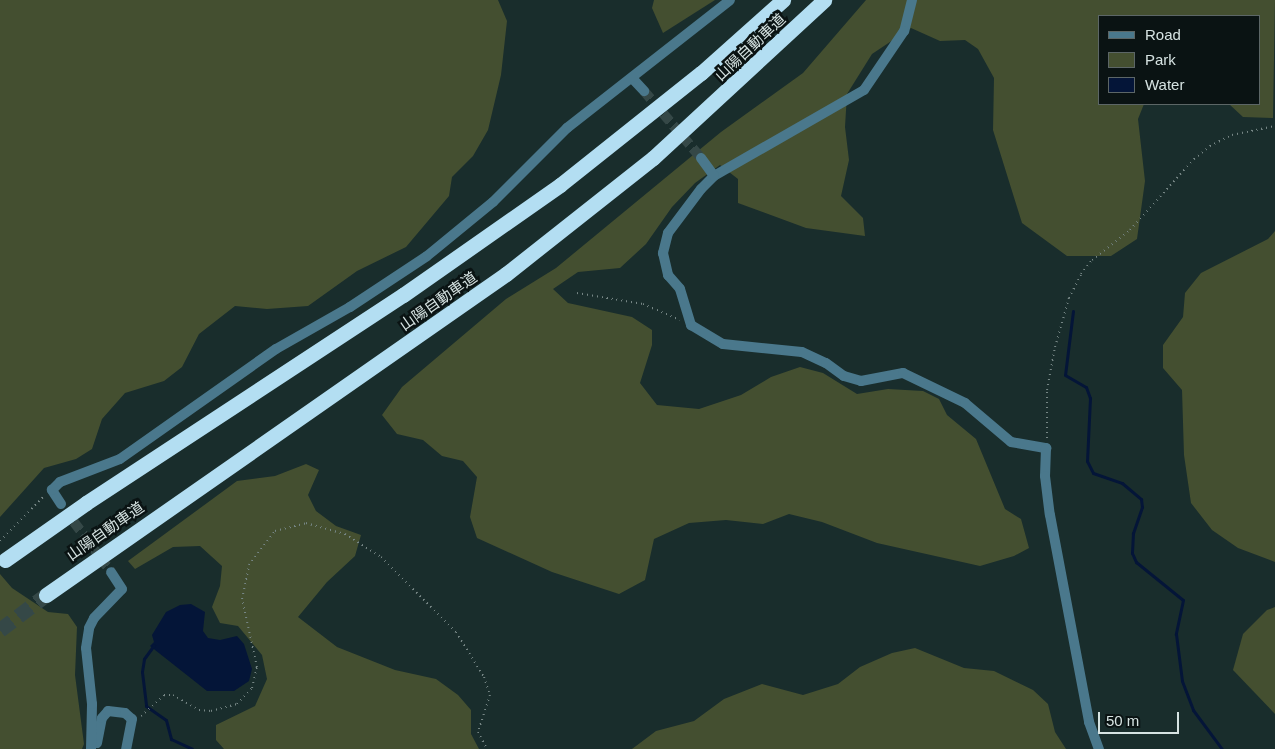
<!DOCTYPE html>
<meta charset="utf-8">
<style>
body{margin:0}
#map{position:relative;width:1275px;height:749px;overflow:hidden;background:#192d2c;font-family:Arial,"Noto Sans JP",sans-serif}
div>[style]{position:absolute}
.green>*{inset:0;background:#444f30}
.water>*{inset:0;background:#041538}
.stream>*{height:3px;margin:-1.5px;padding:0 1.5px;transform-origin:1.5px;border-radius:1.5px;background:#041538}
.street-tunnel>*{height:10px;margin-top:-5px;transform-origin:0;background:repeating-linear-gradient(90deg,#354847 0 10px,transparent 0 15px)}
.highway-tunnel>*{height:15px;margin-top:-7.5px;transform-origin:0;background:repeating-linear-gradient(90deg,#354847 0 15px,transparent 0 23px)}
.path>*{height:2px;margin-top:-1px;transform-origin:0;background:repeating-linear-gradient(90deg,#768685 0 1px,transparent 0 5px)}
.street>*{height:10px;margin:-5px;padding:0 5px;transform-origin:5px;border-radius:5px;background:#4a788c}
.highway>*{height:15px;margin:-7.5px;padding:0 7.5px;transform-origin:7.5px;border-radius:7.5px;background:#b3def2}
span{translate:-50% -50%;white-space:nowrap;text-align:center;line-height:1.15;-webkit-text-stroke:5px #0a1313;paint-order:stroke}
.street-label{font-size:15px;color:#d6e3e2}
.legend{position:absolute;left:1098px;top:15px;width:162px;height:90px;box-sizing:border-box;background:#0a1313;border:1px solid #5c6666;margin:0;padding:6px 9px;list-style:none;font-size:15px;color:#d6e3e2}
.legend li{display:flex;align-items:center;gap:10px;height:25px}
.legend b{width:25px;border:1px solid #5c6666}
.scale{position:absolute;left:1098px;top:712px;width:81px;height:22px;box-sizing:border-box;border:2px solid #d6e3e2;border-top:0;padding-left:6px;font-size:15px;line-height:18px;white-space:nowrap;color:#d6e3e2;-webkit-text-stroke:4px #0a1313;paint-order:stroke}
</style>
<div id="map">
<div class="green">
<div style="clip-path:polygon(0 0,498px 0,507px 21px,501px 75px,488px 130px,473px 156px,452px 177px,449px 196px,406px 247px,357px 271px,308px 306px,267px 309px,235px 306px,199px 334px,182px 367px,164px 381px,125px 393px,102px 419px,92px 449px,76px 459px,44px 468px,0 517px)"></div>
<div style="clip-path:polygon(654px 0,715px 0,663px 33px,652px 8px)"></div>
<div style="clip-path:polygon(866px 0,1275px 0,1273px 118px,1243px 117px,1229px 104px,1259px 104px,1259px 16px,1099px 16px,1099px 104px,1144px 104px,1138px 119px,1145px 181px,1137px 239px,1111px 256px,1067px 256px,1022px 223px,993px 130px,994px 78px,978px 49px,965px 40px,940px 41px,911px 28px,872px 54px,847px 94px,845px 127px,849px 160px,841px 196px,863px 218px,865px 236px,806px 228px,738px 203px,738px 179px,720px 165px,695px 183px,672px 207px,646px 244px,620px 268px,578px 272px,553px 289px,568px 303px,632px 317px,652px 330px,652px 345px,640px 383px,657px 405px,699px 409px,741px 395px,771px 377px,800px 367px,823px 373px,857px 394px,888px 389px,923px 391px,939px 399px,947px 415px,976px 439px,1005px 509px,1021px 519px,1029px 548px,1014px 556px,980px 566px,877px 543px,822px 522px,789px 514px,763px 524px,726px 520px,689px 523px,654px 539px,645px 580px,619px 594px,552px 572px,477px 538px,470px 517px,477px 477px,463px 461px,442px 456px,423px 440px,397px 434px,382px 415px,402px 387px,506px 299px,556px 268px,721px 132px,803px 73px)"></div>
<div style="clip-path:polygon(1275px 231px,1275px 562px,1238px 548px,1212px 530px,1191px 503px,1184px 455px,1182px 390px,1163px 368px,1163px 345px,1183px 317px,1185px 293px,1201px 273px,1268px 239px)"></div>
<div style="clip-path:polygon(306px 464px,319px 470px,308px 495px,316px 511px,336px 526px,361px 535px,355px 556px,327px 582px,298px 617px,337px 647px,395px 670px,436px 679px,458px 695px,471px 710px,471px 734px,479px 749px,224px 749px,216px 740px,216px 725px,255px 706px,267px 679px,262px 655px,238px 626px,220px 623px,212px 607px,220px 586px,222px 566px,200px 546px,173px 547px,135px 569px,128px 561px,237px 481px,275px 476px)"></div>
<div style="clip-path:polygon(0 574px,12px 588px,48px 612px,68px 614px,77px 627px,75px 675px,84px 744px,82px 749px,0 749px)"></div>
<div style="clip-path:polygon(1275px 607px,1275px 714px,1233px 670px,1243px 634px,1267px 610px)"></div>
<div style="clip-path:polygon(915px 648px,964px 668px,994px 671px,1033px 690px,1048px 704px,1055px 732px,1066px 749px,632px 749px,656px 731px,694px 721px,724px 699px,762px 684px,803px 695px,838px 684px,860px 667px,892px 653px)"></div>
</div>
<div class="water">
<div style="clip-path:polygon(191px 604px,205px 612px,203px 631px,208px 638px,220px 640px,237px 636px,244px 644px,252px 669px,249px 681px,234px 691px,207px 691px,150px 646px,154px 642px,152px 635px,166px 612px,180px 605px)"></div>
</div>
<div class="stream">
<div style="left:1073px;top:311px;width:64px;rotate:97.1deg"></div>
<div style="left:1065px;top:375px;width:24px;rotate:30deg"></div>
<div style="left:1086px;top:387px;width:12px;rotate:70deg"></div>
<div style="left:1090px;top:398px;width:63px;rotate:92.7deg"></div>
<div style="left:1087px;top:461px;width:13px;rotate:63deg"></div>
<div style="left:1093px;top:473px;width:31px;rotate:19deg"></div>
<div style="left:1122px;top:483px;width:25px;rotate:40deg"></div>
<div style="left:1141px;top:499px;width:8px;rotate:83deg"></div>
<div style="left:1142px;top:507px;width:28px;rotate:109deg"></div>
<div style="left:1133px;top:533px;width:20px;rotate:93deg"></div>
<div style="left:1132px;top:553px;width:10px;rotate:66deg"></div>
<div style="left:1136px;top:562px;width:60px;rotate:39deg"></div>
<div style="left:1183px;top:600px;width:35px;rotate:102deg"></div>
<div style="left:1176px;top:634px;width:47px;rotate:82.7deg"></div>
<div style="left:1182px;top:681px;width:31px;rotate:69deg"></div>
<div style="left:1193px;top:710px;width:49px;rotate:53.4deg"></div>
<div style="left:154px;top:645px;width:17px;rotate:126deg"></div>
<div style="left:144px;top:659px;width:13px;rotate:99deg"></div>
<div style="left:142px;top:672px;width:34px;rotate:83deg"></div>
<div style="left:146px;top:706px;width:24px;rotate:35deg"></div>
<div style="left:166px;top:720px;width:20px;rotate:75deg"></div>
<div style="left:171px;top:739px;width:23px;rotate:25deg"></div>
</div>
<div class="street-tunnel">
<div style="left:644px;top:91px;width:88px;rotate:49.6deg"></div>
<div style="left:65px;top:510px;width:77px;rotate:53.4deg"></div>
</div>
<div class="highway-tunnel">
<div style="left:0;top:630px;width:58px;rotate:-37.3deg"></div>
</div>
<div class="path">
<div style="left:577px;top:293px;width:67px;rotate:9.5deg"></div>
<div style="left:643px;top:304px;width:40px;rotate:23.4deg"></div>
<div style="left:1047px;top:438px;width:48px;rotate:-90deg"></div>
<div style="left:1047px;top:390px;width:44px;rotate:-79.5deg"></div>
<div style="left:1055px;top:347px;width:51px;rotate:-74.1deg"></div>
<div style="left:1069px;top:298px;width:27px;rotate:-63deg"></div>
<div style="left:1081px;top:274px;width:18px;rotate:-52deg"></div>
<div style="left:1092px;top:260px;width:48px;rotate:-38.3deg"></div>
<div style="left:1130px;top:230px;width:96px;rotate:-48deg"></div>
<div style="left:1194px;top:159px;width:21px;rotate:-39deg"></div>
<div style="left:1210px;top:146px;width:25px;rotate:-27deg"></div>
<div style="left:1232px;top:135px;width:44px;rotate:-11.8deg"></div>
<div style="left:0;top:541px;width:63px;rotate:-45.6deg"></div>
<div style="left:141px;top:716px;width:31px;rotate:-42deg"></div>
<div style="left:164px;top:695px;width:9px"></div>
<div style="left:173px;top:695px;width:30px;rotate:30deg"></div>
<div style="left:199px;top:710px;width:12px;rotate:5deg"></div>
<div style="left:211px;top:711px;width:27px;rotate:-15deg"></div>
<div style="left:237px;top:704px;width:22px;rotate:-47deg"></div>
<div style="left:252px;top:688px;width:22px;rotate:-77deg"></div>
<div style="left:257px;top:667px;width:70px;rotate:-102.4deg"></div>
<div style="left:242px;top:599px;width:35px;rotate:-78deg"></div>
<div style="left:249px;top:565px;width:43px;rotate:-52.6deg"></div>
<div style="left:275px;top:531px;width:32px;rotate:-14deg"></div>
<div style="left:306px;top:523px;width:41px;rotate:15.8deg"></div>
<div style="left:345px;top:534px;width:43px;rotate:32.6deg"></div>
<div style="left:381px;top:557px;width:106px;rotate:45deg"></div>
<div style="left:456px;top:632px;width:53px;rotate:58.1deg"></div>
<div style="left:484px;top:677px;width:19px;rotate:72deg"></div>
<div style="left:490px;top:695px;width:39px;rotate:108deg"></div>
<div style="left:478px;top:732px;width:19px;rotate:62deg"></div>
</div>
<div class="street">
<div style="left:912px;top:0;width:32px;rotate:104deg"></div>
<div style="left:904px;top:31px;width:71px;rotate:124.1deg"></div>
<div style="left:864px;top:90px;width:173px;rotate:150.2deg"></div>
<div style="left:714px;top:176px;width:18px;rotate:135deg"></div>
<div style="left:701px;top:189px;width:55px;rotate:126.9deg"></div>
<div style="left:668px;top:233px;width:21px;rotate:104deg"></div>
<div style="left:663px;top:253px;width:23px;rotate:77deg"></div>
<div style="left:668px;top:275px;width:18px;rotate:49deg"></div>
<div style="left:680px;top:289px;width:38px;rotate:73deg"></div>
<div style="left:691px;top:325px;width:37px;rotate:31deg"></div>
<div style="left:723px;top:344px;width:79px;rotate:5.8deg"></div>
<div style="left:802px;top:352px;width:26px;rotate:25deg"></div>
<div style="left:826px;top:363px;width:22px;rotate:36deg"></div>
<div style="left:844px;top:376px;width:18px;rotate:16deg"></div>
<div style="left:861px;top:381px;width:43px;rotate:-10.8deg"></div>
<div style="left:903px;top:373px;width:69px;rotate:25.8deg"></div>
<div style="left:965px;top:403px;width:60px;rotate:40.3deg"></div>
<div style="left:1011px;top:442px;width:36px;rotate:10deg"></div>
<div style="left:1046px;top:448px;width:28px;rotate:92deg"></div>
<div style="left:1045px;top:476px;width:39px;rotate:83deg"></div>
<div style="left:1050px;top:515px;width:211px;rotate:79.3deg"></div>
<div style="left:1089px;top:722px;width:29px;rotate:70deg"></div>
<div style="left:632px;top:78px;width:18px;rotate:47deg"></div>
<div style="left:701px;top:158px;width:22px;rotate:54deg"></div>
<div style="left:61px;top:504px;width:17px;rotate:-123deg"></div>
<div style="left:52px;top:490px;width:11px;rotate:-45deg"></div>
<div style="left:60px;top:482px;width:64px;rotate:-21deg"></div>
<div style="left:120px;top:459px;width:191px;rotate:-35.2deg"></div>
<div style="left:276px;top:349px;width:85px;rotate:-29.6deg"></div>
<div style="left:350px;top:307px;width:92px;rotate:-33.5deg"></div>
<div style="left:427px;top:256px;width:85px;rotate:-39.3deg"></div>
<div style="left:493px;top:202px;width:105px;rotate:-45deg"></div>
<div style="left:567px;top:128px;width:207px;rotate:-38.1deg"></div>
<div style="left:97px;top:743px;width:25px;rotate:-79deg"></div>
<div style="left:102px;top:718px;width:9px;rotate:-49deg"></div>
<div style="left:108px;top:711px;width:17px;rotate:7deg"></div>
<div style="left:125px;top:713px;width:9px;rotate:41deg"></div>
<div style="left:132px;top:719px;width:31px;rotate:101deg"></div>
<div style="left:91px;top:749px;width:45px;rotate:-88.7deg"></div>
<div style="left:92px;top:704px;width:56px;rotate:-96.1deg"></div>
<div style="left:86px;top:648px;width:20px;rotate:-81deg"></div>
<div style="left:89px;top:628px;width:11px;rotate:-63deg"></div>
<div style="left:94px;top:618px;width:40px;rotate:-46deg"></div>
<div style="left:122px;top:589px;width:20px;rotate:-123deg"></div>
</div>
<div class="highway">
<div style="left:5px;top:560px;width:99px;rotate:-35.1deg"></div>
<div style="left:86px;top:503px;width:379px;rotate:-33.3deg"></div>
<div style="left:403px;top:295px;width:192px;rotate:-35deg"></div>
<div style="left:560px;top:185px;width:180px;rotate:-38.5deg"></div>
<div style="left:701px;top:73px;width:110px;rotate:-41.7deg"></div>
<div style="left:46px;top:595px;width:561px;rotate:-34.91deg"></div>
<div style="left:506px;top:274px;width:187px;rotate:-38.3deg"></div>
<div style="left:653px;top:158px;width:233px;rotate:-42.7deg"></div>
</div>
<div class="street-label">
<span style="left:750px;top:47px;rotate:-43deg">山陽自動車道</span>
<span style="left:438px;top:301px;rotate:-35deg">山陽自動車道</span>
<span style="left:105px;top:531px;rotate:-35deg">山陽自動車道</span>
</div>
<ul class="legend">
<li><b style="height:6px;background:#4a788c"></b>Road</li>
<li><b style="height:14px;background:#444f30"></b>Park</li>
<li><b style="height:14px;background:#041538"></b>Water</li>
</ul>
<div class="scale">50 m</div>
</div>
